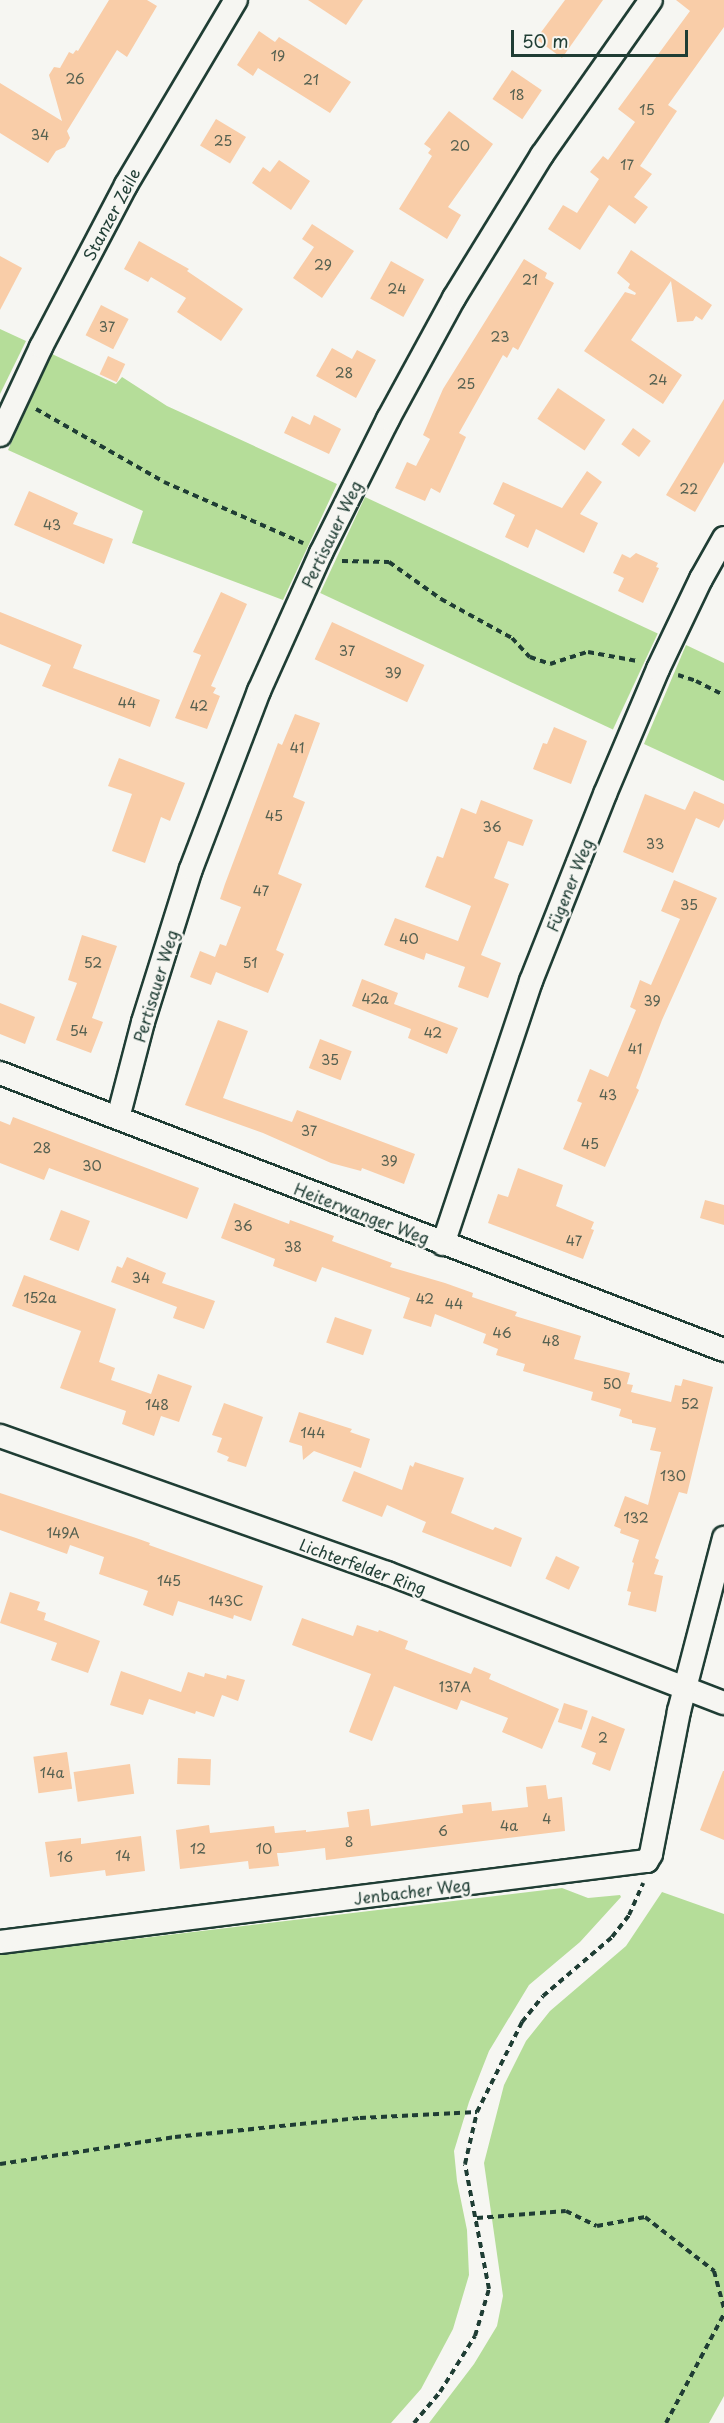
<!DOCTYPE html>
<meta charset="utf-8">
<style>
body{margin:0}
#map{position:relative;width:724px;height:2423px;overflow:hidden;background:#f6f6f2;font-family:"Playpen Sans",sans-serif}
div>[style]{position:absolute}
.green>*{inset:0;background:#b5dd99;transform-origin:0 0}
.building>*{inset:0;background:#f9cda8;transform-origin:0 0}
.path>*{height:4px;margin-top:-2px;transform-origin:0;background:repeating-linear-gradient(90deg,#1f3d34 0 6px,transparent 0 10.5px)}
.roads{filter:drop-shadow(2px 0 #1f3d34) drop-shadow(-2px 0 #1f3d34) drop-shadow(0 2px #1f3d34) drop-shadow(0 -2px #1f3d34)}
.minor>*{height:22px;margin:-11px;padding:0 11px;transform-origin:11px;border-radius:11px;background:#f6f6f2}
span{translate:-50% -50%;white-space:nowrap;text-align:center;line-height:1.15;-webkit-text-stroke:5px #f6f6f2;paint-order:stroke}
.number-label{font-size:14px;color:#566151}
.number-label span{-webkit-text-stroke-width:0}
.street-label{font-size:16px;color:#1f3d34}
.scale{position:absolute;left:511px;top:30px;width:177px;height:27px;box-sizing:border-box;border:3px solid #1f3d34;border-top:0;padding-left:8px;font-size:18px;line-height:21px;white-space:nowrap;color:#1f3d34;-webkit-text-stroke:4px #f6f6f2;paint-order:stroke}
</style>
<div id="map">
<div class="green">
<div style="clip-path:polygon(0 329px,26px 341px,0 394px)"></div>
<div style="clip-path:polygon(52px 354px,116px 384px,122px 377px,167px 406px,337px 484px,283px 600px,132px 543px,143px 511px,8px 450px)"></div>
<div style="left:365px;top:497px;width:323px;height:106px;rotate:25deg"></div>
<div style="clip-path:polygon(686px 645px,724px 663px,724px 781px,644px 744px)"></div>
<div style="clip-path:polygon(562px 1888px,588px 1898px,620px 1895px,621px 1897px,580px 1942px,529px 1985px,489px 2051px,469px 2102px,454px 2151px,457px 2181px,467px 2230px,469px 2275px,453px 2329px,421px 2389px,391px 2423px,0 2423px,0 1955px)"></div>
<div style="clip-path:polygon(662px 1892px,724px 1914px,724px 2396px,709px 2423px,429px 2423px,474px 2364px,497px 2326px,503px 2296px,484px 2163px,504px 2085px,526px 2041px,550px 2011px,626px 1946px)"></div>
</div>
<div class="building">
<div style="clip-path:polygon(109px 0,147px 0,157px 6px,127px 57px,117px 50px,67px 131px,70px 138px,65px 147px,56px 151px,48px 163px,0 133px,0 83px,62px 121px,49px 75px,54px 67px,60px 68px,69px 52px,73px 54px,76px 50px,78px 51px)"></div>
<div style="clip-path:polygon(308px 0,363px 0,346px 25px)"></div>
<div style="clip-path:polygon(565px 0,603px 0,562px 58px,536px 39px)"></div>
<div style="clip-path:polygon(676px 0,724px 0,724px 27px,668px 105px,677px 111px,640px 166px,652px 174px,634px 197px,648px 207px,635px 224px,609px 205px,580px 250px,548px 229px,563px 205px,577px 213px,599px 179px,590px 172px,603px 156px,608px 160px,635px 122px,618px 109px,690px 11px)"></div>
<div style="clip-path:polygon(259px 31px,275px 42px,279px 37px,351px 82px,330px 113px,258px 68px,253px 76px,237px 65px)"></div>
<div style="left:512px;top:70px;width:36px;height:35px;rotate:34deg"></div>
<div style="clip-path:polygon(449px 111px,493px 144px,448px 207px,461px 215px,447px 239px,399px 209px,432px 156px,428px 153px,431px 149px,424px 144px)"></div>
<div style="left:216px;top:119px;width:35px;height:31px;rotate:31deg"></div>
<div style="clip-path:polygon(279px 160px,310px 181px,291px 210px,252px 183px,263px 167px,270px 172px)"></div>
<div style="clip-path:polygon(312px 224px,354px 251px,322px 298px,293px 278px,314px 247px,302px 239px)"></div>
<div style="clip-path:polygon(139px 241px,189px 269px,187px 271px,243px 309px,221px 341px,177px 312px,186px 298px,151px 277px,148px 282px,124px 269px)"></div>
<div style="clip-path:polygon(631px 250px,712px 305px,702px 320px,696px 316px,693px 321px,677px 322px,671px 281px,631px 340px,682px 375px,663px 404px,584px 351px,625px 292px,635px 295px,636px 293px,628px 288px,630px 284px,617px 273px)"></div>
<div style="clip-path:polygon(0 256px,22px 268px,0 310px)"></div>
<div style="clip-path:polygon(524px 259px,547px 273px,545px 278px,554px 283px,518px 350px,513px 347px,507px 358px,503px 355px,459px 433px,466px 437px,440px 493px,431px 488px,425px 501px,395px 488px,407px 462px,416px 466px,430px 439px,423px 435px,443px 389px)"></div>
<div style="left:391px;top:261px;width:38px;height:43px;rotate:29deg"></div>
<div style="left:101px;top:305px;width:31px;height:34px;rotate:27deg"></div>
<div style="clip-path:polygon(332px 348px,352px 359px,357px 350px,376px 360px,356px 398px,316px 376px)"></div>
<div style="left:108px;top:356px;width:19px;height:20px;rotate:25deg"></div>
<div style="left:558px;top:388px;width:57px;height:37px;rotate:34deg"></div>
<div style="clip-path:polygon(724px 399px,724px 462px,695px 512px,666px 495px)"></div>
<div style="clip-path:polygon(314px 415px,341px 429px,329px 454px,284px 433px,292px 416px,310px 425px)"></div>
<div style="left:633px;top:428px;width:22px;height:20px;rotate:36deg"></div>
<div style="clip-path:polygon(587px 471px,602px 482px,580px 514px,598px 523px,584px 553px,536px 529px,528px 548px,505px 537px,515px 515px,493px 504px,503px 482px,562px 508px)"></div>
<div style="clip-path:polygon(29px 491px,78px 513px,73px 524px,113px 539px,104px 564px,14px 525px)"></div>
<div style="clip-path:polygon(636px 553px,658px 563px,656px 567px,659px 568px,643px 603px,618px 591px,624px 578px,613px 573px,622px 554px,630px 558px)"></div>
<div style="clip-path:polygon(221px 592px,247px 604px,211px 686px,216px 688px,213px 693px,220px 696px,207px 729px,175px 718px,201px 655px,193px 652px)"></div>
<div style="clip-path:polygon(0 612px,82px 645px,73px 668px,160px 700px,150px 727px,42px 686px,51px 665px,0 644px)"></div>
<div style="left:332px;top:622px;width:102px;height:41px;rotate:25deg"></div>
<div style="clip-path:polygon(295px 714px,320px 723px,293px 797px,305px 802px,278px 874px,302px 884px,276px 950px,284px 954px,268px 993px,216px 972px,211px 985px,190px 977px,200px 951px,215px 957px,220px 944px,226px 946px,241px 907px,220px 899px,225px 884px,278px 743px,282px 745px)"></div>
<div style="clip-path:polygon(554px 727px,587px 741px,571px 784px,533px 769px,543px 743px,547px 744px)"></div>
<div style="clip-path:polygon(119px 758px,185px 783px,170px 821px,161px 817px,145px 863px,112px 851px,132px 794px,108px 786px)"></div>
<div style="clip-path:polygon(694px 791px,724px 804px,724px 819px,719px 828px,696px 818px,673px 873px,623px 852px,645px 794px,685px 810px)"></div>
<div style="clip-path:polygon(481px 800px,533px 820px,523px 846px,508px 841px,494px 878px,509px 884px,481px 955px,501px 963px,488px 998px,458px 987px,465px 967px,426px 953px,424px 960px,384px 945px,395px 918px,458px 941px,471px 906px,425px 887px,437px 856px,443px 858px,461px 808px,476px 814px)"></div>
<div style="clip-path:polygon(674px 880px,717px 898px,662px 1020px,636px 1088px,639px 1090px,605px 1167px,563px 1149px,582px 1103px,577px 1101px,590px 1069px,608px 1077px,636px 1010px,630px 1007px,640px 980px,651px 985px,680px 919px,661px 911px)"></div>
<div style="clip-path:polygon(82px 935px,117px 946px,92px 1018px,103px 1022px,91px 1053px,56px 1040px,77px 983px,68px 980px)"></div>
<div style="clip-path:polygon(362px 979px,398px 993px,394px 1004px,458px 1028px,447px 1054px,408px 1038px,411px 1029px,352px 1006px)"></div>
<div style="clip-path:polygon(0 1003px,35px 1017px,25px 1044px,0 1034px)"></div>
<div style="clip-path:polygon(218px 1020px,248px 1031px,223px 1098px,292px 1122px,297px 1110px,415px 1154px,404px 1184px,362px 1168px,361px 1171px,331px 1163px,263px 1133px,185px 1105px)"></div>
<div style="left:320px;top:1039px;width:34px;height:31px;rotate:21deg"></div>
<div style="clip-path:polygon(13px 1117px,199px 1188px,187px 1219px,49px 1168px,44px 1180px,0 1163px,0 1121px,10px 1125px)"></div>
<div style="clip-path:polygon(518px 1168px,563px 1185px,556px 1206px,594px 1222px,591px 1229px,594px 1230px,583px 1259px,488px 1223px,498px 1194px,508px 1197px)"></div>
<div style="clip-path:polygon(705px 1200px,724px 1205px,724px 1225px,700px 1218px)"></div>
<div style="clip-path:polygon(234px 1203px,289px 1224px,290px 1220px,334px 1236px,332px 1241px,392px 1263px,390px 1267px,445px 1283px,473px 1293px,472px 1297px,517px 1312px,515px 1316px,581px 1336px,574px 1359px,630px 1373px,627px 1384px,633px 1385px,631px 1392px,671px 1402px,675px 1385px,681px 1386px,683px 1379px,713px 1387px,687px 1494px,679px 1492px,655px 1558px,659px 1560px,654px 1574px,663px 1576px,656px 1612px,628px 1605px,631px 1592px,627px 1591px,634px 1563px,632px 1562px,639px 1540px,620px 1533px,621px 1529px,614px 1526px,625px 1496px,648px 1505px,661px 1452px,650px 1450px,656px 1428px,632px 1423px,632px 1420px,619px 1416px,621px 1409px,591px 1400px,593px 1392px,523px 1371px,525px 1364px,496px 1355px,498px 1349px,483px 1343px,486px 1334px,435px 1314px,431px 1327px,403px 1318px,410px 1298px,322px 1267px,316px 1282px,273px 1266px,275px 1259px,221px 1238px)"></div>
<div style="left:61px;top:1210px;width:31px;height:32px;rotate:21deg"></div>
<div style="clip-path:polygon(127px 1257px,166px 1273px,162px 1283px,215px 1301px,204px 1329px,173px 1318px,177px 1307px,111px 1282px,117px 1266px,122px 1268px)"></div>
<div style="clip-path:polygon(24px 1275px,116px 1309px,99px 1362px,115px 1368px,111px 1380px,151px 1394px,158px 1374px,192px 1386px,179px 1422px,161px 1416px,154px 1436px,122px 1424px,126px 1411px,60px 1388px,81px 1331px,12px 1306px)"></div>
<div style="left:335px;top:1317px;width:39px;height:27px;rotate:19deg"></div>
<div style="clip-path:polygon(224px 1403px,263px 1417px,246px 1467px,227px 1461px,229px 1457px,217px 1452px,222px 1438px,212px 1435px)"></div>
<div style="clip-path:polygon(299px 1412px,352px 1429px,350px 1432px,370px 1439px,361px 1468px,314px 1451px,303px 1460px,302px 1446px,289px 1442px)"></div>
<div style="clip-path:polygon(415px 1462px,464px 1478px,451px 1513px,485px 1527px,493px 1530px,495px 1527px,522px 1538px,511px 1567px,422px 1532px,426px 1522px,387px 1505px,382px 1517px,342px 1501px,354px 1471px,402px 1490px,410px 1465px,413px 1467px)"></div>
<div style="clip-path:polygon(0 1493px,136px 1538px,150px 1543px,149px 1545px,263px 1586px,251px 1621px,234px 1615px,233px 1619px,178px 1601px,173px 1616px,143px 1605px,148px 1591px,99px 1574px,104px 1557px,70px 1545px,67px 1554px,0 1530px)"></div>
<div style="left:556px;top:1556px;width:26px;height:25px;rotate:25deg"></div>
<div style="clip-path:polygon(10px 1592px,40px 1602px,37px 1610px,46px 1613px,44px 1620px,100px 1641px,88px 1673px,51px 1660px,57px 1643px,0 1623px)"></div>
<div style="clip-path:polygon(302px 1618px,353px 1636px,357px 1625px,378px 1632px,379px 1630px,408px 1641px,405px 1649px,471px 1674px,474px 1667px,491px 1674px,489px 1679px,559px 1709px,542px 1749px,502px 1732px,508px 1718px,461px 1700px,457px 1710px,394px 1686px,372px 1741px,349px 1732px,371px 1674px,292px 1645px)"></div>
<div style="clip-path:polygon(121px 1671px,181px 1692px,188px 1672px,204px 1677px,205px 1673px,226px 1679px,227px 1675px,245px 1680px,238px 1701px,222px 1695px,214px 1717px,196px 1711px,195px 1714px,149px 1699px,143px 1715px,110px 1705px)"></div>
<div style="left:564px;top:1703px;width:25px;height:20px;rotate:18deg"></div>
<div style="clip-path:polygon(592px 1716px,625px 1729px,610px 1771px,592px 1764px,596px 1753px,581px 1747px)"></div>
<div style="left:67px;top:1752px;width:37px;height:34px;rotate:82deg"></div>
<div style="left:178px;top:1758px;width:33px;height:26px;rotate:2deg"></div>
<div style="left:130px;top:1764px;width:30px;height:57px;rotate:82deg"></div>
<div style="clip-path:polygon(723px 1771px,724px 1771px,724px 1840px,700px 1830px)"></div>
<div style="clip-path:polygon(546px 1785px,548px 1799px,562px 1797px,565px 1831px,326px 1860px,325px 1848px,282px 1853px,277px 1853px,279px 1866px,249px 1869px,248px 1861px,180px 1869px,176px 1830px,209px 1825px,210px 1833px,274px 1826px,275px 1833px,306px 1830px,306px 1832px,349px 1827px,347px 1812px,369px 1809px,371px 1826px,463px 1813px,462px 1805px,491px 1802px,492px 1811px,528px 1807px,526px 1787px)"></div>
<div style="clip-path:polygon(141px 1836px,145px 1871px,106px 1876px,105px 1870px,50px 1877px,45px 1842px,81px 1838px,81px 1844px)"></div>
</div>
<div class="path">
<div style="left:36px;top:409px;width:147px;rotate:29.7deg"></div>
<div style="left:164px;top:482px;width:152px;rotate:23.7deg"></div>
<div style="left:342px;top:561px;width:47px;rotate:1.2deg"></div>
<div style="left:389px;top:562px;width:64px;rotate:35.4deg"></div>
<div style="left:441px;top:599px;width:81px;rotate:28.8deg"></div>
<div style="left:512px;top:638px;width:26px;rotate:47deg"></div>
<div style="left:530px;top:657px;width:21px;rotate:19deg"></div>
<div style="left:550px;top:664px;width:40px;rotate:-18deg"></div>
<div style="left:588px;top:652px;width:50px;rotate:10.4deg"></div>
<div style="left:678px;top:675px;width:19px;rotate:18deg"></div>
<div style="left:696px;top:681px;width:31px;rotate:27deg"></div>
<div style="left:0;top:2164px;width:177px;rotate:-8.8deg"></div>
<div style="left:175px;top:2137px;width:186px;rotate:-5.9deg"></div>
<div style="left:360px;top:2118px;width:117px;rotate:-2.9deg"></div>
<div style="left:477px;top:2218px;width:89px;rotate:-4.5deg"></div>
<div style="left:566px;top:2211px;width:34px;rotate:26deg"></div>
<div style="left:597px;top:2226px;width:49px;rotate:-10.6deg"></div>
<div style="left:645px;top:2217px;width:88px;rotate:38deg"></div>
<div style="left:714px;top:2271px;width:38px;rotate:75deg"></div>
<div style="left:414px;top:2423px;width:40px;rotate:-50deg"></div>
<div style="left:440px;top:2392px;width:66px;rotate:-58deg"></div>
<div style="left:475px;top:2336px;width:49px;rotate:-73.4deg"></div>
<div style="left:489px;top:2289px;width:127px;rotate:-100.9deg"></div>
<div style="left:465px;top:2164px;width:53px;rotate:-77deg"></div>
<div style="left:477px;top:2112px;width:101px;rotate:-63.4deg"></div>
<div style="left:522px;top:2022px;width:33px;rotate:-51deg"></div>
<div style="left:543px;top:1996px;width:91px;rotate:-40.5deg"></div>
<div style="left:612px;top:1937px;width:28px;rotate:-52deg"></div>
<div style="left:629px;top:1915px;width:35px;rotate:-66deg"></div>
<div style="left:666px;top:2423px;width:123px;rotate:-62deg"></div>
</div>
<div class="roads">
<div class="minor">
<div style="left:0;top:435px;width:97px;rotate:-65deg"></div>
<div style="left:41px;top:347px;width:183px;rotate:-62.3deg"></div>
<div style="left:126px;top:185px;width:215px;rotate:-59.3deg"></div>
<div style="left:0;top:1073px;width:775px;rotate:20.94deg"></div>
<div style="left:118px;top:1118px;width:99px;rotate:-75.4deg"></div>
<div style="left:143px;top:1022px;width:160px;rotate:-72.6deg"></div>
<div style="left:191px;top:869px;width:191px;rotate:-69.1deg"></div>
<div style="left:259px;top:691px;width:151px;rotate:-65.8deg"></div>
<div style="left:321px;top:553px;width:150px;rotate:-63.4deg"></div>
<div style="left:388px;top:419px;width:138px;rotate:-61.4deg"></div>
<div style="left:454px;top:298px;width:168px;rotate:-58.4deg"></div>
<div style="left:542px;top:155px;width:189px;rotate:-54.9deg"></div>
<div style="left:443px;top:1244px;width:277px;rotate:-71.5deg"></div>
<div style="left:531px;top:981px;width:201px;rotate:-68.4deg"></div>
<div style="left:605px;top:794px;width:136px;rotate:-67deg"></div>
<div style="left:658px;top:669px;width:100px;rotate:-64.5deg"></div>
<div style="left:701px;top:579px;width:47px;rotate:-60.7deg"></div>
<div style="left:0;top:1436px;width:411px;rotate:19.5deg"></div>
<div style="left:387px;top:1573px;width:361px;rotate:21.1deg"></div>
<div style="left:0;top:1942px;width:652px;rotate:-7.14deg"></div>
<div style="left:647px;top:1861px;width:8px;rotate:-60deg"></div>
<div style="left:651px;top:1854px;width:146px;rotate:-78.9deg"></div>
<div style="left:679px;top:1711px;width:179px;rotate:-75.4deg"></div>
</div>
</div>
<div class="number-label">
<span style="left:278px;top:56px">19</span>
<span style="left:75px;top:79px">26</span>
<span style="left:311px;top:80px">21</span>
<span style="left:517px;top:95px">18</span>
<span style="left:647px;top:110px">15</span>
<span style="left:40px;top:135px">34</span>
<span style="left:223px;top:141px">25</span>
<span style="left:460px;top:146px">20</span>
<span style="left:627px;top:165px">17</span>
<span style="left:323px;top:265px">29</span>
<span style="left:530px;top:280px">21</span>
<span style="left:397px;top:289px">24</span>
<span style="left:107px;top:327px">37</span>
<span style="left:500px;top:337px">23</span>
<span style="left:344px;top:373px">28</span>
<span style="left:658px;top:380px">24</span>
<span style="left:466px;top:384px">25</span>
<span style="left:689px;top:489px">22</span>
<span style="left:52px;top:525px">43</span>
<span style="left:347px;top:651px">37</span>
<span style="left:393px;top:673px">39</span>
<span style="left:127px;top:703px">44</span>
<span style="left:199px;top:706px">42</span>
<span style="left:297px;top:748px">41</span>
<span style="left:274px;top:816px">45</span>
<span style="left:492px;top:827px">36</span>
<span style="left:655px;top:844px">33</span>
<span style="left:261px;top:891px">47</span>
<span style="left:689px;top:905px">35</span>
<span style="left:409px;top:939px">40</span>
<span style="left:93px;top:963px">52</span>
<span style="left:250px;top:963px">51</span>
<span style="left:375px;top:999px">42a</span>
<span style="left:652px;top:1001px">39</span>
<span style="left:79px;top:1031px">54</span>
<span style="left:433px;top:1033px">42</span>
<span style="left:635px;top:1049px">41</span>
<span style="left:330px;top:1060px">35</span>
<span style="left:608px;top:1095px">43</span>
<span style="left:309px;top:1131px">37</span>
<span style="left:590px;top:1144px">45</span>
<span style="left:42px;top:1148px">28</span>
<span style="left:389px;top:1161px">39</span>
<span style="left:92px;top:1166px">30</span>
<span style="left:243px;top:1226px">36</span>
<span style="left:574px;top:1241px">47</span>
<span style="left:293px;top:1247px">38</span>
<span style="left:141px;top:1278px">34</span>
<span style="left:40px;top:1298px">152a</span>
<span style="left:425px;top:1299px">42</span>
<span style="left:454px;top:1304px">44</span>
<span style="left:502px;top:1333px">46</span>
<span style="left:551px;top:1341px">48</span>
<span style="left:612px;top:1384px">50</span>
<span style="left:690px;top:1404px">52</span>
<span style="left:157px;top:1405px">148</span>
<span style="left:313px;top:1433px">144</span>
<span style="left:673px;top:1476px">130</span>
<span style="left:636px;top:1518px">132</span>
<span style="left:63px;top:1533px">149A</span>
<span style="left:169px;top:1581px">145</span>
<span style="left:226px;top:1601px">143C</span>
<span style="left:455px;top:1687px">137A</span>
<span style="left:603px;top:1738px">2</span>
<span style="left:52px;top:1773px">14a</span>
<span style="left:547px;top:1819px">4</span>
<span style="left:509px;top:1826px">4a</span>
<span style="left:443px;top:1831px">6</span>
<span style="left:349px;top:1842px">8</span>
<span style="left:198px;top:1849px">12</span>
<span style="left:264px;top:1849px">10</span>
<span style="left:123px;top:1856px">14</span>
<span style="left:65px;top:1857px">16</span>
</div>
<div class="street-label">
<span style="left:111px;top:214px;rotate:-62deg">Stanzer Zeile</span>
<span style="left:331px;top:534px;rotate:-64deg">Pertisauer Weg</span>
<span style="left:569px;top:885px;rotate:-68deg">Fügener Weg</span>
<span style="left:155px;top:986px;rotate:-73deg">Pertisauer Weg</span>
<span style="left:362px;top:1213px;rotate:21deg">Heiterwanger Weg</span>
<span style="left:363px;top:1566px;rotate:20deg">Lichterfelder Ring</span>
<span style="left:412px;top:1891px;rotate:-7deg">Jenbacher Weg</span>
</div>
<div class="scale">50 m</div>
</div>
